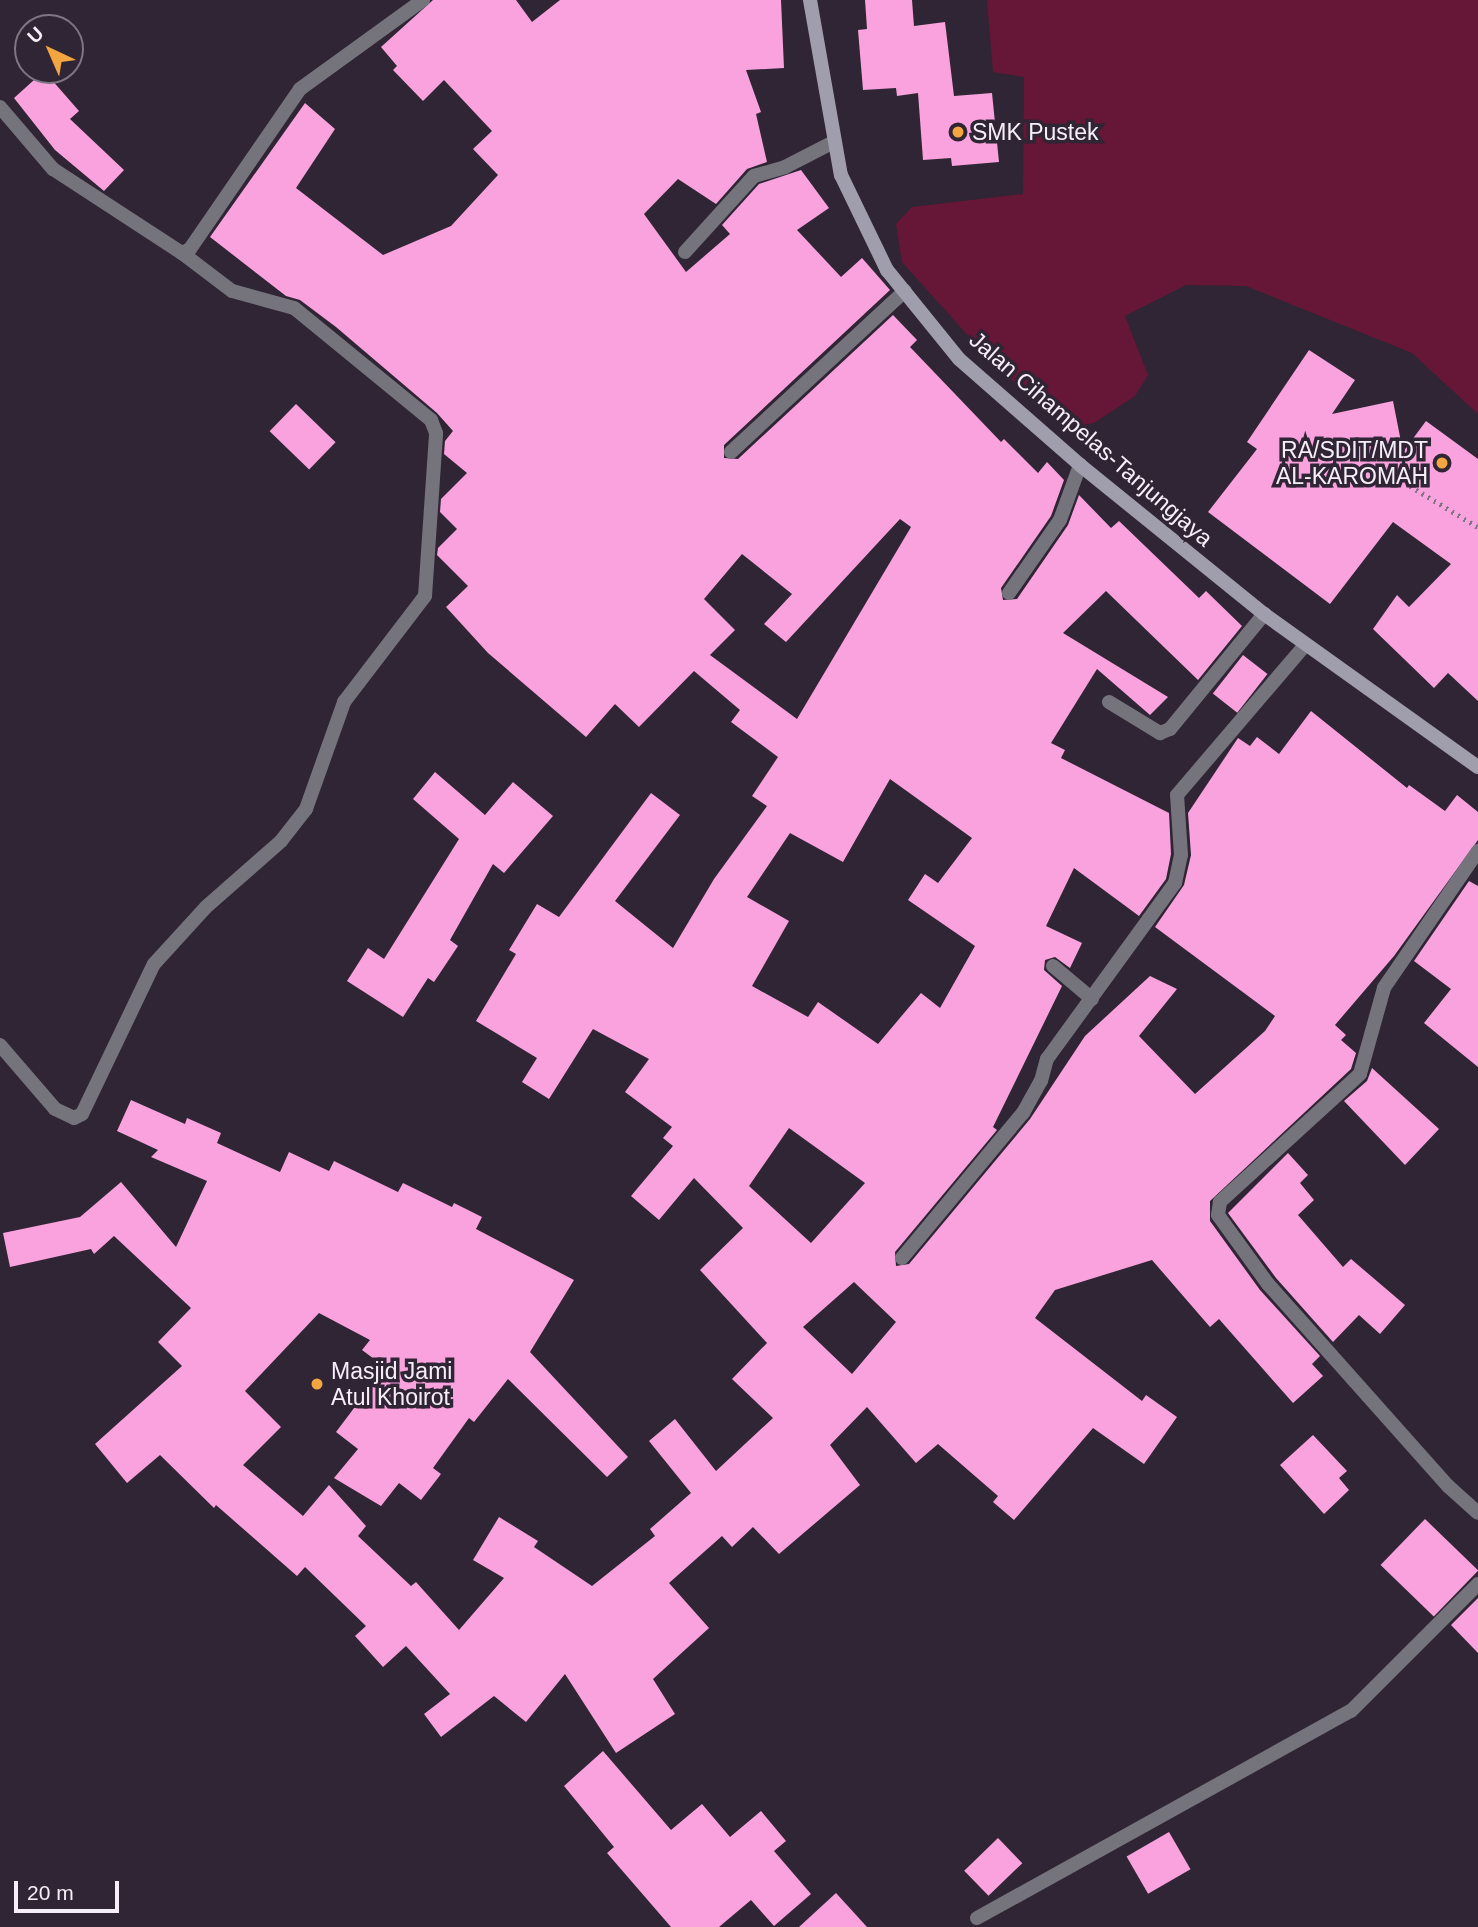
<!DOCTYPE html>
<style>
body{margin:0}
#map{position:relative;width:1478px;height:1927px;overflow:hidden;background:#302534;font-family:Arial,sans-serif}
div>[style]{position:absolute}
.green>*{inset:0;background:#661636}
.building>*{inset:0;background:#f9a2de;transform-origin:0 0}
.path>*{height:4.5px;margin-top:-2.25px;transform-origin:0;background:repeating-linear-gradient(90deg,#7d7481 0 2px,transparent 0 7px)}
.street>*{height:14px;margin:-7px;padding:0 7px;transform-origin:7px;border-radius:7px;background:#75747c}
.secondary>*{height:14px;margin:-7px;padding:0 7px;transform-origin:7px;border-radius:7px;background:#a09eac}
.dots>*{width:19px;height:19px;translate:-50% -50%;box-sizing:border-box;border:4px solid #302534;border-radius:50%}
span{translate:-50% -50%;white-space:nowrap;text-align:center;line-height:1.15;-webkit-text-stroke:7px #302534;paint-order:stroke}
.poi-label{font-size:23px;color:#f6eff9}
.left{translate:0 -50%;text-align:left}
.right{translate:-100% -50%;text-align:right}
.street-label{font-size:23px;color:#f6eff9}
.north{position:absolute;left:14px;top:14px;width:70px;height:70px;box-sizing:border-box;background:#302534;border:2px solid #7f7683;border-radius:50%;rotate:316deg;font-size:19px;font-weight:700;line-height:28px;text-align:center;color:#f6eff9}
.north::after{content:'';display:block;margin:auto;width:24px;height:32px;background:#f2a541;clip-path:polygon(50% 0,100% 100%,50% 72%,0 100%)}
.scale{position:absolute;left:14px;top:1881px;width:105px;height:32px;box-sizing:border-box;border:4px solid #f6eff9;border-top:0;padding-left:9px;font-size:21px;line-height:24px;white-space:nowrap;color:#f6eff9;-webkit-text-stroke:5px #302534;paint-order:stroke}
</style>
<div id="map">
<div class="green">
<div style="clip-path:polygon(987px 0,1478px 0,1478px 414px,1412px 353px,1246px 286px,1186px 285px,1125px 316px,1148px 375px,1135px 396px,1094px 423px,1078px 426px,1062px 420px,997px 368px,902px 262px,896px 224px,912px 207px,1023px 194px,1024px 77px,993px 72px)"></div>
</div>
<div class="building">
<div style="clip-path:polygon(evenodd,433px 0,516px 0,532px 22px,560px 0,781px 0,784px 68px,746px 70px,761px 112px,756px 114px,767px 162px,747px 169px,716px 204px,678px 179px,644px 214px,686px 272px,730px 234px,722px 225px,759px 184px,801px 170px,829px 208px,797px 230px,841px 277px,862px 258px,890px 290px,724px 445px,724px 458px,738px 459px,893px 315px,917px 340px,910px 347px,1001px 442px,1004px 439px,1038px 473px,1047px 462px,1064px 480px,1051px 516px,1001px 588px,1003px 600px,1017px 599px,1068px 525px,1079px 495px,1111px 528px,1119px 521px,1199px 598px,1206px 591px,1242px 626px,1198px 680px,1106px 591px,1063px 633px,1168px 697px,1150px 715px,1097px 669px,1051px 743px,1065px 750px,1061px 758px,1169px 813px,1171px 854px,1166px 879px,1139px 916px,1074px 868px,1046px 926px,1082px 943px,1070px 968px,1055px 957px,1045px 960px,1044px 970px,1062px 986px,993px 1127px,997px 1130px,895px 1252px,896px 1266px,909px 1264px,1030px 1119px,1085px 1036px,1150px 976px,1177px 989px,1139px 1036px,1195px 1094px,1265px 1031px,1275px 1016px,1155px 927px,1184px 885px,1191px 855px,1188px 813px,1238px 738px,1250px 746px,1257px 737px,1279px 754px,1311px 711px,1407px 788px,1409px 785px,1445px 811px,1457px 795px,1478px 812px,1478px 840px,1394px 956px,1335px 1025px,1346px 1035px,1341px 1040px,1356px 1053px,1351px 1069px,1210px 1201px,1210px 1221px,1260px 1290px,1320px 1356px,1312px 1364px,1323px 1376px,1293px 1403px,1219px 1319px,1210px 1327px,1152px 1260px,1055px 1290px,1035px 1318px,1142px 1401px,1146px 1395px,1177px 1417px,1144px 1464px,1093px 1428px,1014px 1520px,993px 1502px,998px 1496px,938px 1444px,916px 1463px,867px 1407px,830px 1445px,860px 1485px,779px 1554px,753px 1527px,732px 1547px,722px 1536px,669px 1583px,709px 1628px,653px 1679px,675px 1714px,616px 1753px,565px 1674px,526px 1722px,494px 1696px,441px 1737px,424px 1714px,450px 1694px,406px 1646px,383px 1667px,355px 1636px,366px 1626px,305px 1567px,297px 1576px,216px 1505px,214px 1508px,160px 1455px,127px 1483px,95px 1444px,182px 1366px,158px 1342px,191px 1308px,114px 1236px,94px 1254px,91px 1249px,10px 1267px,3px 1233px,80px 1217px,121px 1182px,176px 1247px,207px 1181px,151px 1157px,158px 1150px,117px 1131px,131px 1100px,185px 1124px,187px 1118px,221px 1133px,217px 1143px,280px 1172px,289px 1152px,329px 1171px,334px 1161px,398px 1192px,403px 1183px,452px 1207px,454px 1203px,482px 1217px,476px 1229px,574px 1280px,530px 1352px,628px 1457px,607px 1477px,508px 1379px,474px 1422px,469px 1418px,433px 1468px,441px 1474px,421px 1500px,399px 1483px,381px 1506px,334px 1478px,358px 1449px,336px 1432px,385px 1367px,362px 1350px,370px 1340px,319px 1313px,245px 1391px,281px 1427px,243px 1465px,303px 1516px,329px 1485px,366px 1526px,358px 1536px,411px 1586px,416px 1582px,459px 1630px,504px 1578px,473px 1560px,499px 1517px,538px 1541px,534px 1547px,592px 1586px,655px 1536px,650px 1529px,691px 1493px,649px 1441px,675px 1419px,716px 1471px,773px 1418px,732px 1379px,767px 1343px,700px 1270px,743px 1228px,694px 1178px,659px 1220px,631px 1196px,673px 1146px,663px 1138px,672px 1127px,625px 1092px,649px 1059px,593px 1029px,549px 1099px,522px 1082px,537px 1058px,476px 1021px,516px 954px,509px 950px,537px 904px,559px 917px,651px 793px,680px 815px,615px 901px,673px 948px,714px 879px,767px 806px,752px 796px,778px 757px,731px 722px,740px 710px,694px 671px,639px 727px,615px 704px,586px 737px,488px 653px,446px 607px,468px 586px,437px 555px,438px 548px,457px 529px,440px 512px,441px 499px,467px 473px,444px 454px,445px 441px,453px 431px,437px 413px,336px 327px,300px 300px,286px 296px,210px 237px,305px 103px,335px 129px,296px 188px,383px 255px,451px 226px,498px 175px,473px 149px,492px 131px,444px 80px,423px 101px,393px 70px,397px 66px,381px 47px,433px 0,900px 519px,911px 527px,797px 719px,710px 655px,735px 630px,704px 599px,742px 554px,792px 594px,764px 624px,786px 642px,900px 519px,433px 0,890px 779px,972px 838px,938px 883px,925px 874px,908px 900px,975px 946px,940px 1008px,921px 993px,878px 1044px,818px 1002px,808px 1017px,752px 986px,789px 921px,747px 897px,790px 833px,843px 862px,890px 779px,433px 0,789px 1128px,865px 1183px,811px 1243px,749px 1186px,789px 1128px,433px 0,854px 1282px,896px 1322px,852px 1374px,803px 1327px,854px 1282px)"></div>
<div style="clip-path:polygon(865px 0,912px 0,914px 26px,945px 22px,954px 96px,992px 93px,999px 162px,952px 166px,951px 158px,923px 160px,918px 93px,897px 96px,896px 88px,863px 90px,858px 30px,867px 29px)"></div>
<div style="clip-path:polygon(44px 71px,79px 111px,70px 119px,124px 170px,104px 191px,55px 150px,14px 98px)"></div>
<div style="clip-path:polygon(1309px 350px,1355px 380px,1332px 414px,1393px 401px,1403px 452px,1426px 421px,1478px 459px,1478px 701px,1448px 673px,1434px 688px,1373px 629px,1397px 595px,1409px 607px,1451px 564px,1393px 522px,1330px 604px,1208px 512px,1257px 449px,1247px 442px)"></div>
<div style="left:296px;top:404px;width:55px;height:38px;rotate:44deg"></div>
<div style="left:1243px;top:655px;width:31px;height:49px;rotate:38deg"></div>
<div style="clip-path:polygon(435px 772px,485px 815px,513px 782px,553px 816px,504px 873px,493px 864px,450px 940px,458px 946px,434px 982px,428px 978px,403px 1017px,347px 981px,368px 948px,384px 959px,459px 839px,413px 799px)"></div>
<div style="clip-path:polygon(1469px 881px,1478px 886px,1478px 1067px,1424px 1023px,1451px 989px,1414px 961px)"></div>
<div style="clip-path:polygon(1372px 1068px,1439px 1129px,1405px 1165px,1344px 1101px,1367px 1081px)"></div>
<div style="clip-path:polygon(1288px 1153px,1308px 1175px,1300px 1183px,1314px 1200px,1298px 1215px,1343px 1267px,1351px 1259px,1405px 1305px,1380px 1334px,1359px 1315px,1333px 1342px,1276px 1278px,1228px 1213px)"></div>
<div style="clip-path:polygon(1313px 1435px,1347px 1471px,1339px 1478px,1349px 1490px,1324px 1514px,1280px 1465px)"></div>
<div style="left:1425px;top:1519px;width:74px;height:64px;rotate:44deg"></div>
<div style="clip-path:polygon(1478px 1598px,1478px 1653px,1451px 1625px)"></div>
<div style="clip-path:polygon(603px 1751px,671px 1830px,702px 1804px,730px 1837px,761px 1811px,786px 1841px,774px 1851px,811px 1894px,774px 1926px,751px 1900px,719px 1927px,671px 1927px,607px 1853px,614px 1847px,564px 1786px)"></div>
<div style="left:1169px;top:1832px;width:43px;height:49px;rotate:60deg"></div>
<div style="left:998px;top:1838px;width:35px;height:47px;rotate:46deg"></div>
<div style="clip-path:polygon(836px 1893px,867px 1927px,799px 1927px)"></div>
</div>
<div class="path">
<div style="left:1410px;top:486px;width:79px;rotate:31.1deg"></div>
</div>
<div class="street">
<div style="left:0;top:107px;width:82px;rotate:49.5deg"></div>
<div style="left:53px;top:169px;width:154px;rotate:33.1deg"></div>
<div style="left:182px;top:253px;width:9px;rotate:-27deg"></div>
<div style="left:190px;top:249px;width:194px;rotate:-55.5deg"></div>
<div style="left:300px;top:89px;width:152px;rotate:-35.9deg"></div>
<div style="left:685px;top:252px;width:103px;rotate:-47.8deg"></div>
<div style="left:754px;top:176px;width:32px;rotate:-16deg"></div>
<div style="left:785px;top:167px;width:53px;rotate:-27.1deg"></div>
<div style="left:731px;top:452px;width:237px;rotate:-42.8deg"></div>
<div style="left:1009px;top:593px;width:89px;rotate:-55.1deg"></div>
<div style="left:1060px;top:520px;width:59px;rotate:-70deg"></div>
<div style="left:1109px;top:702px;width:60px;rotate:31.3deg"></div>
<div style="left:1160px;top:733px;width:11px;rotate:-22deg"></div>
<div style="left:1170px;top:729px;width:149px;rotate:-50.7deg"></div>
<div style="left:1478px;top:851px;width:166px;rotate:124.5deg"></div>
<div style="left:1384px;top:988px;width:89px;rotate:105.6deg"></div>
<div style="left:1360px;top:1074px;width:190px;rotate:137.6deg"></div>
<div style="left:1220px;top:1202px;width:13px;rotate:99deg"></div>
<div style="left:1218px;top:1215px;width:85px;rotate:54.1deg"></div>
<div style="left:1268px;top:1284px;width:271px;rotate:48.3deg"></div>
<div style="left:1448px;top:1486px;width:40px;rotate:42deg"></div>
<div style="left:1053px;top:966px;width:51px;rotate:40.2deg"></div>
<div style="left:0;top:1045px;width:84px;rotate:49.3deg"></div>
<div style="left:55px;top:1109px;width:21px;rotate:25deg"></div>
<div style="left:74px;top:1118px;width:9px;rotate:-27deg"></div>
<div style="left:82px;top:1114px;width:166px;rotate:-64.4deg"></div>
<div style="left:154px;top:964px;width:77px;rotate:-47.6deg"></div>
<div style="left:206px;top:907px;width:100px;rotate:-41.3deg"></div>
<div style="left:281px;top:841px;width:41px;rotate:-52deg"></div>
<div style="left:306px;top:809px;width:114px;rotate:-70.4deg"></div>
<div style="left:344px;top:702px;width:133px;rotate:-52.6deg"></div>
<div style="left:425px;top:596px;width:163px;rotate:-86.1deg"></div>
<div style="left:436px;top:433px;width:14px;rotate:-111deg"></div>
<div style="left:431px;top:420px;width:177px;rotate:-140.7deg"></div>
<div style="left:294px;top:308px;width:64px;rotate:-164.7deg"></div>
<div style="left:232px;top:291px;width:63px;rotate:-142.8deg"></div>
<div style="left:902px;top:1258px;width:189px;rotate:-50.2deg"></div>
<div style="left:1023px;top:1113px;width:37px;rotate:-61deg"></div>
<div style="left:1041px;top:1081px;width:23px;rotate:-75deg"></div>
<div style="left:1047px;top:1059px;width:218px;rotate:-54deg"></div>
<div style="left:1175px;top:883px;width:29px;rotate:-78deg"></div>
<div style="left:1181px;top:855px;width:60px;rotate:-93.8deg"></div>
<div style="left:1177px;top:795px;width:197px;rotate:-49.5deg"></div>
<div style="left:977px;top:1918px;width:427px;rotate:-29deg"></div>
<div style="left:1351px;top:1711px;width:180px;rotate:-45deg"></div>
</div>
<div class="secondary">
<div style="left:810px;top:0;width:178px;rotate:80deg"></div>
<div style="left:841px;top:175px;width:106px;rotate:64.2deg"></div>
<div style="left:887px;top:270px;width:114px;rotate:51deg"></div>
<div style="left:959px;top:359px;width:161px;rotate:41.2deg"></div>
<div style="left:1080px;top:465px;width:237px;rotate:39deg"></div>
<div style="left:1264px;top:614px;width:263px;rotate:35.6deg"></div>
</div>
<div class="dots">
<div style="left:958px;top:132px;background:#f2a541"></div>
<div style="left:1442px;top:463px;background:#f2a541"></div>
<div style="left:317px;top:1384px;background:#f2a541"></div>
</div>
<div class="poi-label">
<span class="left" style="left:972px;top:132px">SMK Pustek</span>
<span class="right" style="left:1428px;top:463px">RA/SDIT/MDT<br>AL-KAROMAH</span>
<span class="left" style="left:331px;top:1384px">Masjid Jami<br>Atul Khoirot</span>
</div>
<div class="street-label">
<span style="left:1091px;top:439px;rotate:41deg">Jalan Cihampelas-Tanjungjaya</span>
</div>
<div class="north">U</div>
<div class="scale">20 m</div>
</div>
